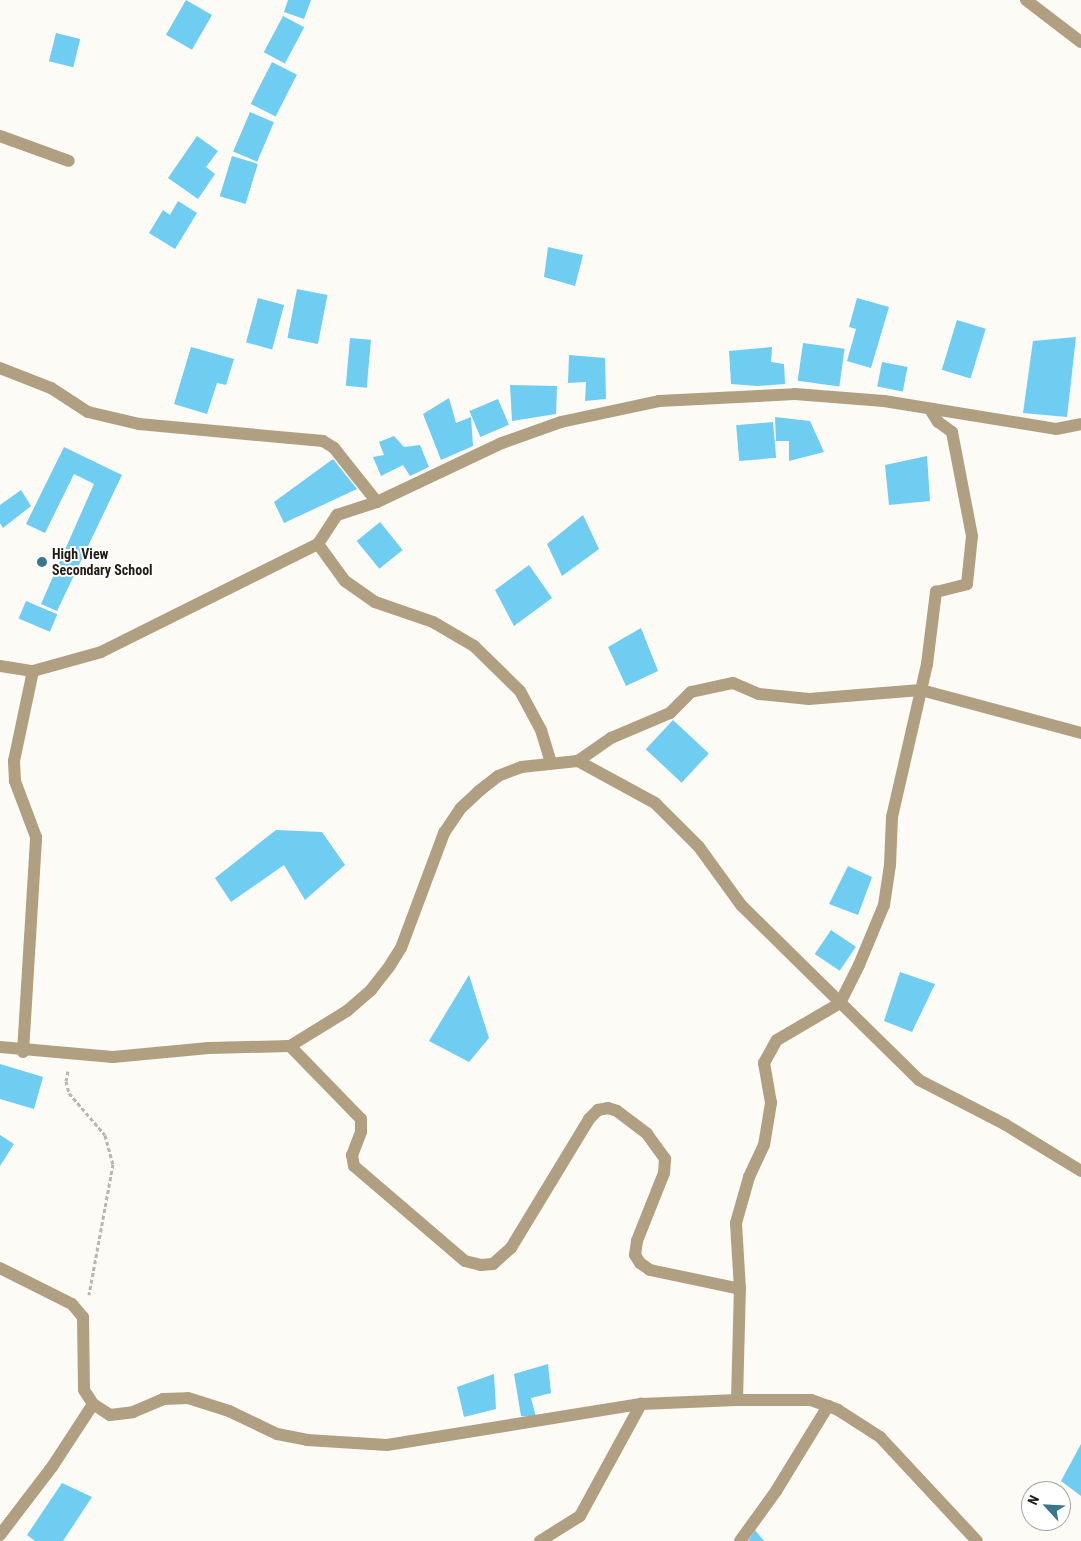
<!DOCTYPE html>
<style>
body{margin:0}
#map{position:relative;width:1081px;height:1541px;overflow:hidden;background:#fdfbf6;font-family:"Roboto Condensed",sans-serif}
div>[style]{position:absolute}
.building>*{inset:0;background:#6ecdf0;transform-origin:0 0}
.path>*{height:3px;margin-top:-1.5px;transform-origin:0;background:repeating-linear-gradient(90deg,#b9b6b0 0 4px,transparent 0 6.5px)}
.minor>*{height:12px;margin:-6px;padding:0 6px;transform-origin:6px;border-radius:6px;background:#b0a081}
.dots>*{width:14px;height:14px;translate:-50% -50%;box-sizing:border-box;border:2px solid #fff;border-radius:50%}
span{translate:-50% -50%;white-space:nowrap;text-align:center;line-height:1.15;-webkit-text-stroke:4px #fff;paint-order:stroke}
.poi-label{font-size:14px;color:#211c13;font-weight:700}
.left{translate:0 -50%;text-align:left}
.north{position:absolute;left:1021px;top:1481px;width:50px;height:50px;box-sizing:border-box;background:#fff;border:1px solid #a6a4a1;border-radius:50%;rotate:295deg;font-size:14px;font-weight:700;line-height:20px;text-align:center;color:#211c13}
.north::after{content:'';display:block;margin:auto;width:18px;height:22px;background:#3a778e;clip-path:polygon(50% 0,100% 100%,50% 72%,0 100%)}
</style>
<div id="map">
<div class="building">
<div style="left:186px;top:0;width:30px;height:40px;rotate:30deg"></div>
<div style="clip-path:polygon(288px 0,311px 0,304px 19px,284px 12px)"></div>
<div style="left:283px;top:16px;width:24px;height:41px;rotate:28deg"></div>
<div style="left:56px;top:33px;width:25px;height:29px;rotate:14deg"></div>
<div style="left:272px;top:62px;width:28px;height:47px;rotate:27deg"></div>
<div style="left:250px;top:112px;width:26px;height:43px;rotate:23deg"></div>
<div style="clip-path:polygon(197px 136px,218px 151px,206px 167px,215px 174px,198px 199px,168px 178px)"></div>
<div style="left:232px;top:156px;width:27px;height:42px;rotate:17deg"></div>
<div style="clip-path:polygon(178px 201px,197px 213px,175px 249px,149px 233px,163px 210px,170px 215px)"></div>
<div style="clip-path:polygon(548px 247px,583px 255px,575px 286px,544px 277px)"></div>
<div style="left:297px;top:289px;width:31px;height:50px;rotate:11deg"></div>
<div style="left:258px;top:298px;width:27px;height:46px;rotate:15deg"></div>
<div style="clip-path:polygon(857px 298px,889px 307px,871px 368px,847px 361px,856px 329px,849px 327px)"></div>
<div style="left:957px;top:320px;width:30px;height:52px;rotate:17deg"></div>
<div style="clip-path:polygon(1076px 337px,1067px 417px,1023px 413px,1033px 341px)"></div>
<div style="left:350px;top:338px;width:21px;height:48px;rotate:5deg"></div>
<div style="left:803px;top:343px;width:42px;height:38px;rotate:8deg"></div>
<div style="clip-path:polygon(191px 347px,234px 359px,226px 385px,217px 383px,207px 414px,174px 404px)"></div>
<div style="clip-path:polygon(772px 347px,771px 362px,784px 364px,785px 384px,757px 386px,731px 384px,729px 351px)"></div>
<div style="clip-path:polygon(569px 355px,605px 358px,606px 399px,585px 401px,586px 382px,568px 383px)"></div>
<div style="left:882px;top:362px;width:26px;height:25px;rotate:11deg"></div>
<div style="clip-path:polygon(510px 385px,557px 386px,556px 414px,512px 421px)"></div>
<div style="clip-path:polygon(449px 398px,456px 423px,471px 417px,473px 446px,441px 460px,423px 414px)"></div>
<div style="left:498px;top:399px;width:28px;height:31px;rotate:67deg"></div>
<div style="clip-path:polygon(775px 417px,810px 421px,824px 452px,789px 461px,789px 441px,776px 441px)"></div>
<div style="left:773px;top:422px;width:36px;height:37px;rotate:85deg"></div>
<div style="clip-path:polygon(394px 436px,404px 447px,420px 445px,429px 467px,410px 476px,403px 465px,381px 476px,373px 457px,384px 455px,379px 442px)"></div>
<div style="clip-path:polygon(64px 447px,122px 475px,57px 611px,41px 604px,94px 484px,74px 474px,45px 533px,26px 524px)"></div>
<div style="clip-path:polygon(927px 456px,930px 501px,889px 505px,885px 465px)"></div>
<div style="clip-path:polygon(333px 459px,357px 489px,284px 523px,274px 502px)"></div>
<div style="clip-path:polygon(21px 490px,31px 506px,3px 528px,0 523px,0 505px)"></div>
<div style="clip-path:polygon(583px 515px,599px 549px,562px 576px,547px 544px)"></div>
<div style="left:380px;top:522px;width:36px;height:30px;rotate:51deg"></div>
<div style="clip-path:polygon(529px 565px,552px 598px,514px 626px,495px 590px)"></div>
<div style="left:26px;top:601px;width:34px;height:19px;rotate:23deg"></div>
<div style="clip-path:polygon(641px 628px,658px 671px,626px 686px,608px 647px)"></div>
<div style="left:673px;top:720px;width:49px;height:40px;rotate:43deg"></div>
<div style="clip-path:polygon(276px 830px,322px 832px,345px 865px,305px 900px,284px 865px,231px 902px,215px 878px)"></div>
<div style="clip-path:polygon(848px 866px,872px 877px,858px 915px,829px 904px)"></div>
<div style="left:831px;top:930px;width:30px;height:29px;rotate:34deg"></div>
<div style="clip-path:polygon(900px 972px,935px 984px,912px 1032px,884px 1021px)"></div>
<div style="clip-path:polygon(469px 975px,489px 1038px,469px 1062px,429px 1041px)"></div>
<div style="clip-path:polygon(0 1064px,43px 1077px,34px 1109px,0 1099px)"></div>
<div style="clip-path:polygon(0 1135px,14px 1144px,0 1166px)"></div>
<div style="clip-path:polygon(548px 1364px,551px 1393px,531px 1398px,536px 1417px,521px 1416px,514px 1374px)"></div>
<div style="clip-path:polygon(494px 1374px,496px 1409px,464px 1417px,457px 1387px)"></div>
<div style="clip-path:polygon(1081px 1444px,1081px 1496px,1061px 1481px)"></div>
<div style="clip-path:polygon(62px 1483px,92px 1497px,63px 1541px,35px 1541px,27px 1535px)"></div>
<div style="clip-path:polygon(755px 1530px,764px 1541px,748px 1541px)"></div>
</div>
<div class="path">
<div style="left:68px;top:1071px;width:10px;rotate:101deg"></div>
<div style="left:66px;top:1081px;width:12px;rotate:76deg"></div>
<div style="left:69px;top:1093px;width:55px;rotate:49.4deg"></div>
<div style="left:105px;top:1135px;width:30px;rotate:75deg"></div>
<div style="left:113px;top:1164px;width:133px;rotate:100.4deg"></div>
</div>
<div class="minor">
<div style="left:1026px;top:0;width:69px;rotate:37.4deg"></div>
<div style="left:0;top:136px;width:73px;rotate:19.9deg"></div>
<div style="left:0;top:368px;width:55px;rotate:21.4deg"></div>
<div style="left:51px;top:388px;width:44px;rotate:33deg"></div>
<div style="left:88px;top:412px;width:52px;rotate:13.2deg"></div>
<div style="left:139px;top:424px;width:185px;rotate:5.3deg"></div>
<div style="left:323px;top:441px;width:13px;rotate:32deg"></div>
<div style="left:334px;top:448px;width:69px;rotate:51.5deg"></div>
<div style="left:318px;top:544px;width:46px;rotate:53.9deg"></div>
<div style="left:345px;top:581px;width:37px;rotate:35deg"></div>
<div style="left:375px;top:602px;width:61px;rotate:19deg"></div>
<div style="left:433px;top:622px;width:48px;rotate:30.3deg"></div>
<div style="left:474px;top:646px;width:64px;rotate:44.4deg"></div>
<div style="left:520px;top:691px;width:44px;rotate:61.7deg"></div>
<div style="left:541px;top:730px;width:34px;rotate:73deg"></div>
<div style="left:0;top:666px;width:33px;rotate:9deg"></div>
<div style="left:33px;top:671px;width:71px;rotate:-15.6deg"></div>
<div style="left:101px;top:652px;width:242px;rotate:-26.5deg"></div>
<div style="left:318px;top:544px;width:35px;rotate:-57deg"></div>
<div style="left:337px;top:515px;width:42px;rotate:-18deg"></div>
<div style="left:377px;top:502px;width:138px;rotate:-25.3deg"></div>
<div style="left:502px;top:443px;width:63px;rotate:-19.6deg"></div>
<div style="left:561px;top:422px;width:100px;rotate:-12.1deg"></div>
<div style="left:659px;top:401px;width:136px;rotate:-2.9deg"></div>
<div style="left:795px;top:394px;width:89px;rotate:4.5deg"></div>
<div style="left:884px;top:401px;width:174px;rotate:9.2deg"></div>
<div style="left:1056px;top:429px;width:25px;rotate:-11deg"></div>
<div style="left:578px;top:761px;width:88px;rotate:28.6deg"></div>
<div style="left:655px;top:803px;width:62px;rotate:45deg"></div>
<div style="left:699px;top:847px;width:72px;rotate:54.1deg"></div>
<div style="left:741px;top:905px;width:250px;rotate:44.5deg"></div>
<div style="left:919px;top:1080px;width:98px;rotate:27.3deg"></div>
<div style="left:1006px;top:1125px;width:88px;rotate:31.5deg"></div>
<div style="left:290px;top:1046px;width:102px;rotate:45.8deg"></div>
<div style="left:361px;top:1119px;width:13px;rotate:90deg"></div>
<div style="left:361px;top:1132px;width:25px;rotate:111deg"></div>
<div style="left:352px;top:1155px;width:11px;rotate:80deg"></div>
<div style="left:354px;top:1166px;width:146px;rotate:40.6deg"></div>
<div style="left:465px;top:1261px;width:16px;rotate:14deg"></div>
<div style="left:481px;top:1265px;width:12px;rotate:-5deg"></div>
<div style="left:493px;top:1264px;width:24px;rotate:-42deg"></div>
<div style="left:511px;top:1248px;width:151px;rotate:-58.8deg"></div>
<div style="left:589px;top:1119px;width:13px;rotate:-45deg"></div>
<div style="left:598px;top:1110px;width:10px;rotate:-11deg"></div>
<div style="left:608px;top:1108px;width:9px;rotate:18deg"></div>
<div style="left:617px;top:1111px;width:38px;rotate:37deg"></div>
<div style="left:647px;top:1134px;width:31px;rotate:54deg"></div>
<div style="left:665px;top:1159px;width:14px;rotate:94deg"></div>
<div style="left:664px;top:1173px;width:73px;rotate:111.7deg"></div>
<div style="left:637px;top:1241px;width:14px;rotate:98deg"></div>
<div style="left:635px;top:1255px;width:9px;rotate:58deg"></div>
<div style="left:640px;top:1263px;width:12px;rotate:35deg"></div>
<div style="left:650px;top:1270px;width:92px;rotate:11.9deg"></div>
<div style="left:0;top:1047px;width:113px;rotate:5.1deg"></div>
<div style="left:113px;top:1057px;width:96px;rotate:-5.4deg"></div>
<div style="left:209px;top:1048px;width:81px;rotate:-1.4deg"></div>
<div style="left:290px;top:1046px;width:67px;rotate:-31.6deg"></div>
<div style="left:347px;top:1011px;width:32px;rotate:-41deg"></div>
<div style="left:371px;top:990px;width:29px;rotate:-52deg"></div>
<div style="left:389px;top:967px;width:22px;rotate:-58deg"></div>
<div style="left:401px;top:948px;width:123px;rotate:-69.5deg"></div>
<div style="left:444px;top:833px;width:30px;rotate:-56deg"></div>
<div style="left:461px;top:808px;width:25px;rotate:-43deg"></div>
<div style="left:479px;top:791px;width:24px;rotate:-38deg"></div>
<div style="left:498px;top:776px;width:25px;rotate:-21deg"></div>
<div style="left:521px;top:767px;width:57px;rotate:-6deg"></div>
<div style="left:578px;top:761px;width:40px;rotate:-34.9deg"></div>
<div style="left:611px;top:738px;width:64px;rotate:-23deg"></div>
<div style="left:670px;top:713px;width:30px;rotate:-45deg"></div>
<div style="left:691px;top:692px;width:43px;rotate:-12.1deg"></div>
<div style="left:733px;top:683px;width:28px;rotate:23deg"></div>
<div style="left:759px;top:694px;width:50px;rotate:5.7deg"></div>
<div style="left:809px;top:699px;width:112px;rotate:-4.6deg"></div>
<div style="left:921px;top:690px;width:166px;rotate:15deg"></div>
<div style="left:23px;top:1052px;width:215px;rotate:-86.5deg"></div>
<div style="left:36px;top:837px;width:60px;rotate:-110.6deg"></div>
<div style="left:15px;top:781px;width:20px;rotate:-93deg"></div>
<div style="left:14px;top:761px;width:92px;rotate:-78.1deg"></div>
<div style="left:0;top:1268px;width:80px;rotate:26.6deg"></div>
<div style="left:72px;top:1304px;width:17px;rotate:50deg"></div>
<div style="left:83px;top:1317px;width:73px;rotate:89.2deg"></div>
<div style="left:84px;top:1390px;width:17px;rotate:57deg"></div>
<div style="left:93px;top:1404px;width:20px;rotate:33deg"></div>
<div style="left:110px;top:1415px;width:23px;rotate:-7deg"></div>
<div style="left:133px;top:1412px;width:33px;rotate:-23deg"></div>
<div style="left:163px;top:1399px;width:25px;rotate:-2deg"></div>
<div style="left:188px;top:1398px;width:43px;rotate:17.6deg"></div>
<div style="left:229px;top:1411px;width:53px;rotate:25.6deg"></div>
<div style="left:277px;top:1434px;width:31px;rotate:11deg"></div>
<div style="left:307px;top:1440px;width:80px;rotate:3.6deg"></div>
<div style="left:387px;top:1445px;width:257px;rotate:-9.2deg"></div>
<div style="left:737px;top:1400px;width:111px;rotate:-88.5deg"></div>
<div style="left:740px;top:1289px;width:66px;rotate:-93.5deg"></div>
<div style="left:736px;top:1223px;width:48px;rotate:-74.2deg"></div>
<div style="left:749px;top:1177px;width:35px;rotate:-65deg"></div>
<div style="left:764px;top:1145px;width:43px;rotate:-80.5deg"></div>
<div style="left:771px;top:1103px;width:41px;rotate:-99.9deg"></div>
<div style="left:764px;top:1063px;width:26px;rotate:-61deg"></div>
<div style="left:777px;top:1040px;width:73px;rotate:-30.4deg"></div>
<div style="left:840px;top:1003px;width:42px;rotate:-63.4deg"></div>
<div style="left:859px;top:965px;width:65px;rotate:-67.4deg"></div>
<div style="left:884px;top:905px;width:40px;rotate:-81.5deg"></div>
<div style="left:890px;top:865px;width:48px;rotate:-87.6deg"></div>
<div style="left:892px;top:817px;width:157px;rotate:-77.1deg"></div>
<div style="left:927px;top:664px;width:73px;rotate:-82.9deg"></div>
<div style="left:936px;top:592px;width:32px;rotate:-14deg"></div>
<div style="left:967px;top:584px;width:48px;rotate:-84.1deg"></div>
<div style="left:972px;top:536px;width:106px;rotate:-100.9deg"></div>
<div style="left:952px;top:432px;width:17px;rotate:-144deg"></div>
<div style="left:938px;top:422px;width:15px;rotate:-122deg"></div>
<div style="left:0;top:1535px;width:86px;rotate:-52.6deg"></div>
<div style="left:52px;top:1467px;width:75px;rotate:-56.9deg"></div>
<div style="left:540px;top:1541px;width:47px;rotate:-32deg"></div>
<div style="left:580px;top:1516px;width:128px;rotate:-61.4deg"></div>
<div style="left:641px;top:1404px;width:96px;rotate:-2.4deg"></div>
<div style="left:737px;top:1400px;width:74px"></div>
<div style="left:811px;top:1400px;width:29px;rotate:20deg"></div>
<div style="left:838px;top:1410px;width:50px;rotate:32.7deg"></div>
<div style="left:880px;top:1437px;width:142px;rotate:47deg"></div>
<div style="left:740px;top:1541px;width:62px;rotate:-54.2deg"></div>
<div style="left:776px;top:1491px;width:100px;rotate:-58.5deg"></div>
</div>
<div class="dots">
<div style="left:42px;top:562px;background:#3a778e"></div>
</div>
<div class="poi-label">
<span class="left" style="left:52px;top:562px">High View<br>Secondary School</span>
</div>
<div class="north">N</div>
</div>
